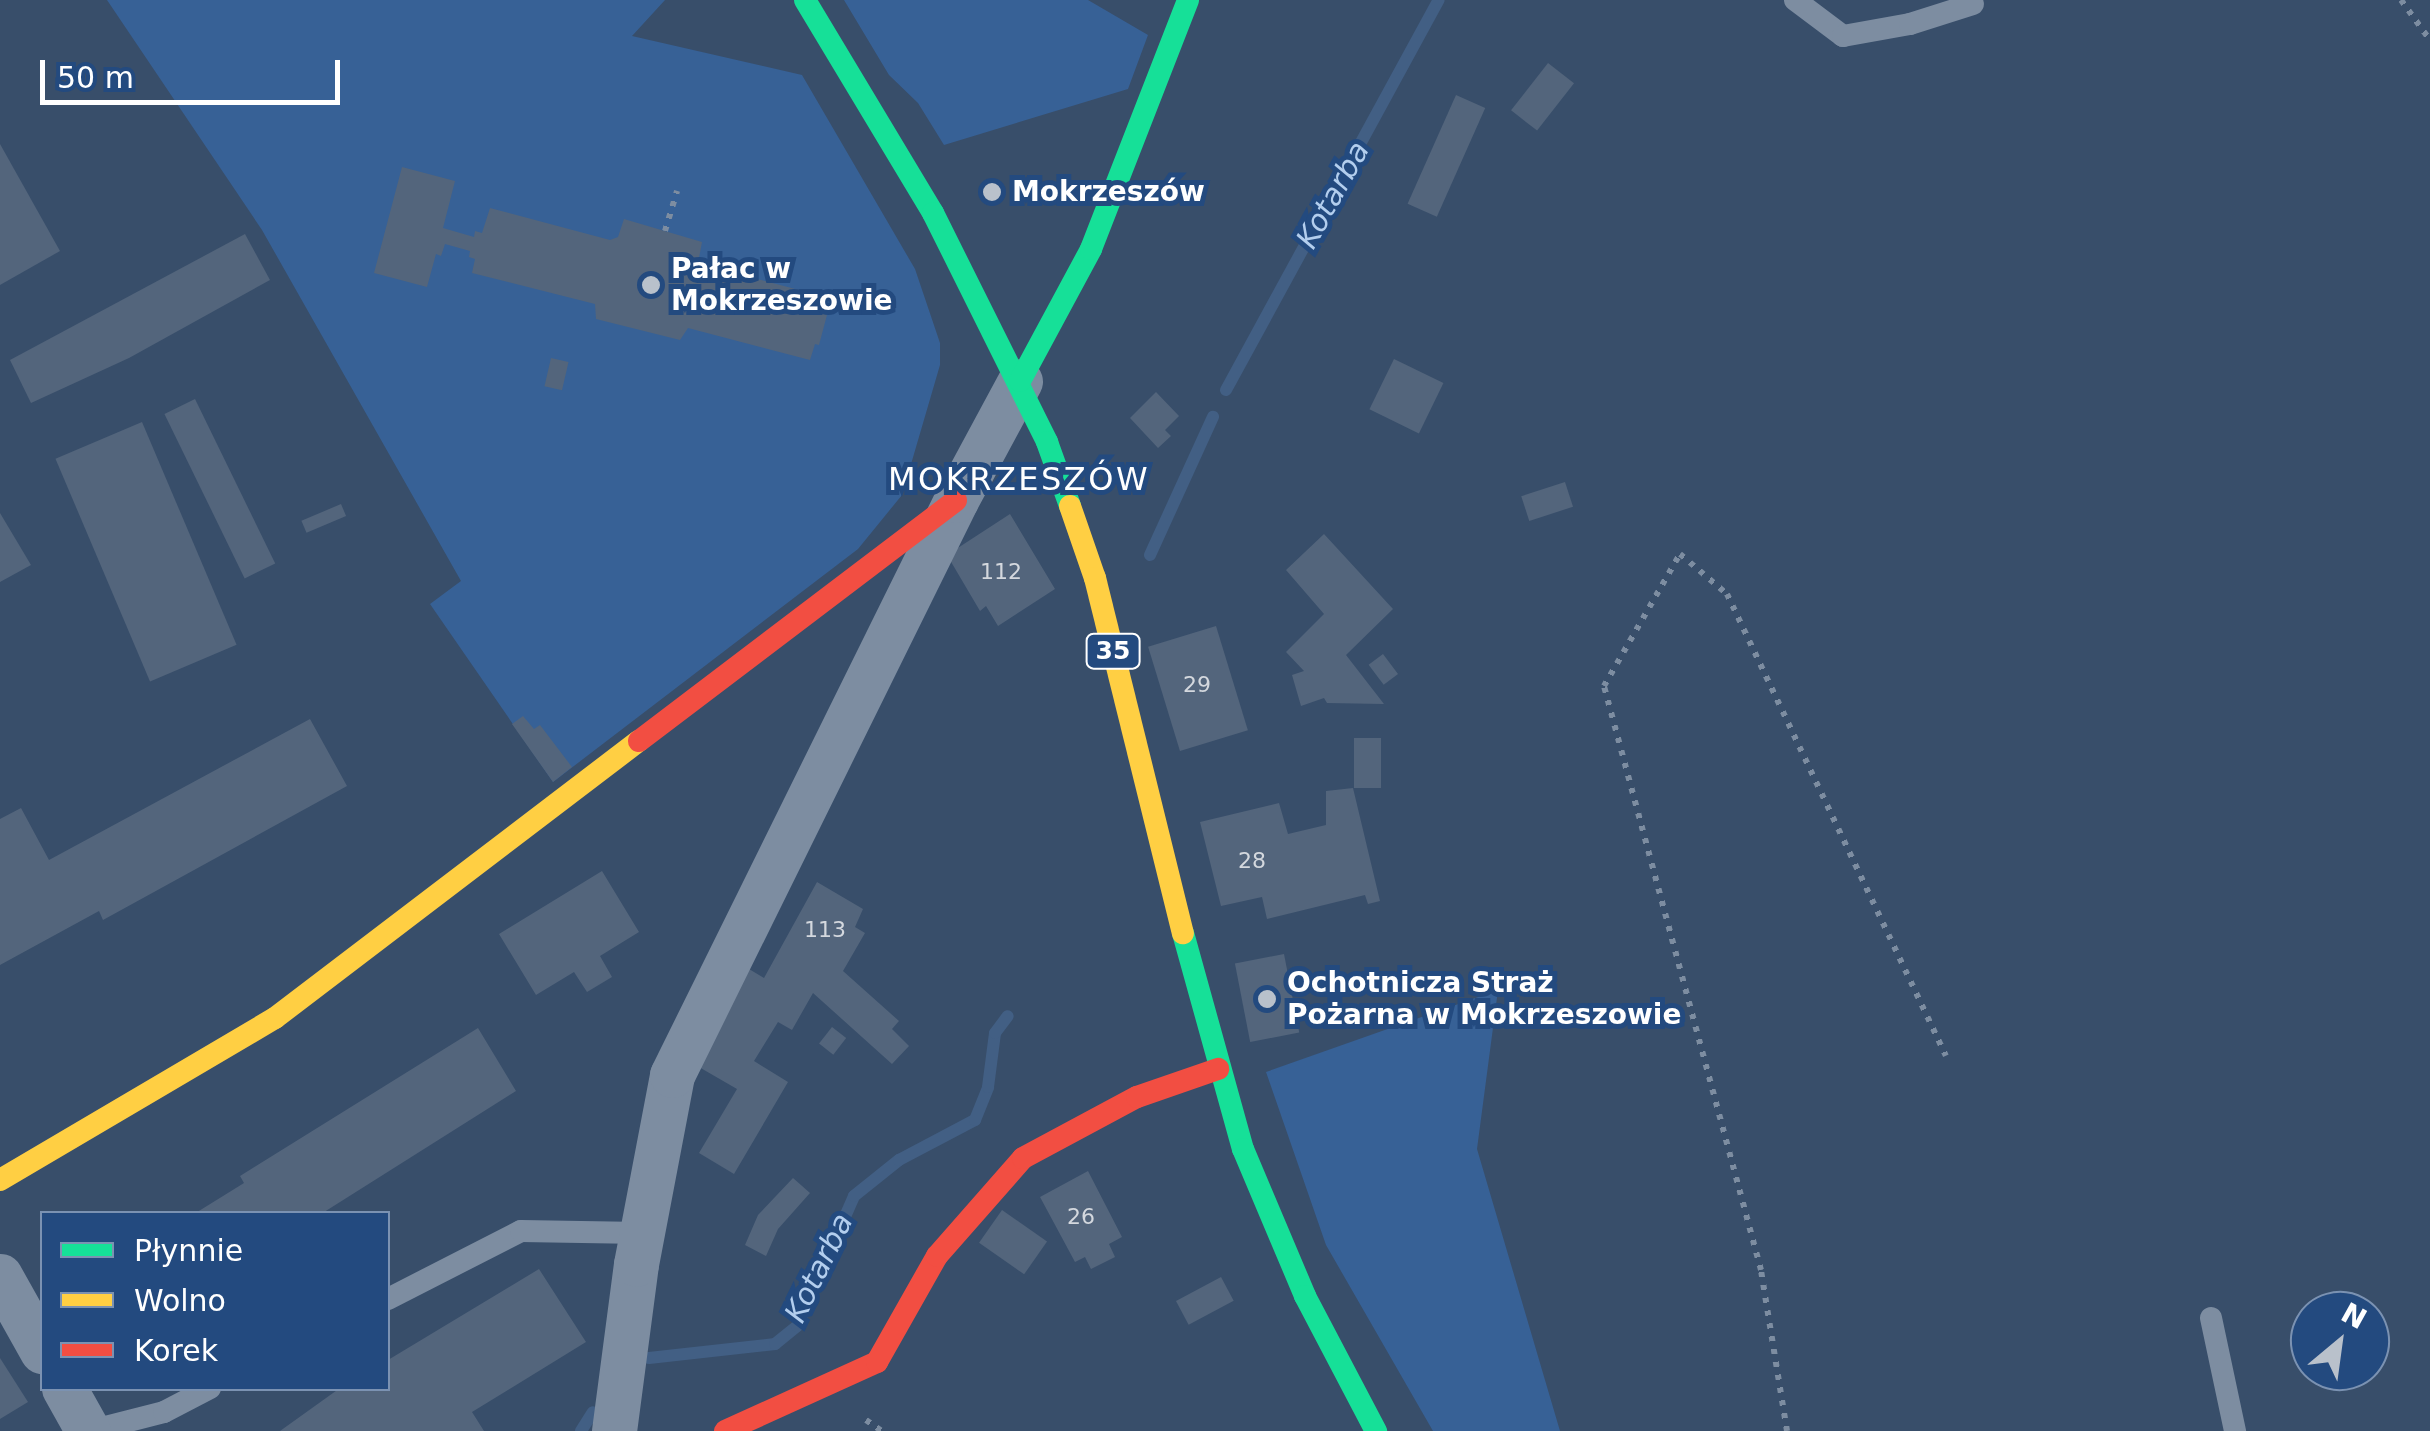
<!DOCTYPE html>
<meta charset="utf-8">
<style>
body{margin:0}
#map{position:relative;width:2430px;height:1431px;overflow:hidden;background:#384e6a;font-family:"DejaVu Sans",sans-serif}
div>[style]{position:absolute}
.green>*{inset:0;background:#376196}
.stream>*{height:12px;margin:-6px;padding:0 6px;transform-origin:6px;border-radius:6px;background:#425f84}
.building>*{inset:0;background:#53657c;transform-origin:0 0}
.path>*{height:6px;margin-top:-3px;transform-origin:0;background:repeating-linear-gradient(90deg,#7d8da1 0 5px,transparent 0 13px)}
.lane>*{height:22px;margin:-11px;padding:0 11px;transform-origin:11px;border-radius:11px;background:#7d8da1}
.street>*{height:45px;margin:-22.5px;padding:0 22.5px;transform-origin:22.5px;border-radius:22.5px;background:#7d8da1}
.fast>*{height:22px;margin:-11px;padding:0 11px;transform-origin:11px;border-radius:11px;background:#16e098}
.slow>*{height:22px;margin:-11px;padding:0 11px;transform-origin:11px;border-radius:11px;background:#ffcf43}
.jam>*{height:22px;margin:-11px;padding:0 11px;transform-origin:11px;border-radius:11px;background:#f24e42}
.dots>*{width:28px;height:28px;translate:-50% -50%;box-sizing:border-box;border:5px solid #234a7f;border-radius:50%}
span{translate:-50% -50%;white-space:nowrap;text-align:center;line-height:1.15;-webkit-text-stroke:10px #234a7f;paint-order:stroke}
.number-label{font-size:22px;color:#d4d8de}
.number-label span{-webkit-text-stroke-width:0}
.shield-label span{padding:2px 8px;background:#234a7f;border:2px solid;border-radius:8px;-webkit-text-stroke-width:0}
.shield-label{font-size:25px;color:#fff;font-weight:700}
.poi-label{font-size:28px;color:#fff;font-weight:700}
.left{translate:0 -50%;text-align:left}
.water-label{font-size:30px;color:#b3ceee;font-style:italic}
.quarter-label{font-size:32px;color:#fff;letter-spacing:2.5px}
.legend{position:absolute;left:40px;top:1211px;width:350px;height:180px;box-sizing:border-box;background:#234a7f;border:2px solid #7b92b2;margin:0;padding:12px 18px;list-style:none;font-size:30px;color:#fff}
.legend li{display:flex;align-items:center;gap:20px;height:50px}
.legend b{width:50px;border:2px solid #7b92b2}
.north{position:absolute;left:2290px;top:1291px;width:100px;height:100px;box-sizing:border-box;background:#234a7f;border:2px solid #7b92b2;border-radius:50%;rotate:29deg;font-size:28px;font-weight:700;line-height:40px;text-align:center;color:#fff}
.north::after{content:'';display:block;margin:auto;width:35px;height:45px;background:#b9c1cb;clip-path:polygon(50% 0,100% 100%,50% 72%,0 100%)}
.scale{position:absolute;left:40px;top:60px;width:300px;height:45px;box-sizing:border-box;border:5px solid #fff;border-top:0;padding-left:12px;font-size:30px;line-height:35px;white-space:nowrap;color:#fff;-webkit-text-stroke:8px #234a7f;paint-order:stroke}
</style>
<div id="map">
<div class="green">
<div style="clip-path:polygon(107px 0,665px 0,632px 36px,802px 75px,915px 269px,940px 343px,940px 365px,902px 495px,858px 549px,553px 782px,430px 604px,461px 581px,262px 230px)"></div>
<div style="clip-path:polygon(844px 0,1088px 0,1148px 35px,1128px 89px,944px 145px,918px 103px,889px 75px)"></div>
<div style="clip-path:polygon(1498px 990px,1477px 1149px,1560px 1431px,1433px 1431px,1326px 1245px,1266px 1072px)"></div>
</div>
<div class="stream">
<div style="left:1226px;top:390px;width:444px;rotate:-61.4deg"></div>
<div style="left:1150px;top:555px;width:152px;rotate:-65.5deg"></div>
<div style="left:649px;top:1358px;width:127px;rotate:-6.3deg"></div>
<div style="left:775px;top:1344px;width:28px;rotate:-39deg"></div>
<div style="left:797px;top:1326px;width:142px;rotate:-66.3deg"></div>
<div style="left:854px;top:1196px;width:58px;rotate:-38.7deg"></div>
<div style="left:899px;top:1160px;width:86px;rotate:-27.8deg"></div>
<div style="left:975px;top:1120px;width:35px;rotate:-68deg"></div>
<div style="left:988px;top:1087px;width:54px;rotate:-82.6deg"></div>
<div style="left:995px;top:1033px;width:21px;rotate:-53deg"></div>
<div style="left:581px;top:1431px;width:22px;rotate:-58deg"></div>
</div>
<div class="building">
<div style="left:1548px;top:63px;width:33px;height:60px;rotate:38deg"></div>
<div style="left:1456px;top:95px;width:32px;height:119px;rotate:24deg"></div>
<div style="clip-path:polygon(0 144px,60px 251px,0 285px)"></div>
<div style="clip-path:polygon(402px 167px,455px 181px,443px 228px,474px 237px,475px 231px,482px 233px,490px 208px,610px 240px,618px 237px,624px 219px,702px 242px,699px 258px,704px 265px,826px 297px,822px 313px,827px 315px,819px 345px,815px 344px,810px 360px,688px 328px,680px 340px,596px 319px,595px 304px,472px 273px,475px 259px,469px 257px,470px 251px,445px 244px,441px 256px,436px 254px,427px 287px,374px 273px)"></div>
<div style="clip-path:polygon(245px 234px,270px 280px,129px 358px,31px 403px,10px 360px)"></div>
<div style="left:551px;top:358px;width:18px;height:29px;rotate:13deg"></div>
<div style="left:1394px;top:359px;width:55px;height:56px;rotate:26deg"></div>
<div style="clip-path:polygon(1156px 392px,1179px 416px,1165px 430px,1171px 436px,1158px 448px,1130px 418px)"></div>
<div style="left:195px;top:399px;width:183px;height:34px;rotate:64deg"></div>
<div style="left:142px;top:422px;width:242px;height:94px;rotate:67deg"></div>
<div style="left:1565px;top:482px;width:26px;height:46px;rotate:72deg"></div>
<div style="left:341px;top:504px;width:13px;height:43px;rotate:67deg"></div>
<div style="clip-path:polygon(0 513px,31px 565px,0 582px)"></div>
<div style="clip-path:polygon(1010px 514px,1055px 589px,998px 626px,986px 606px,980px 611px,947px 555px)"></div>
<div style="clip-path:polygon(1324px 534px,1393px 609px,1346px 655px,1384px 704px,1327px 703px,1324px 698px,1301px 706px,1292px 675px,1304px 671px,1286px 652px,1324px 614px,1286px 570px)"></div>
<div style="left:1216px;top:626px;width:109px;height:71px;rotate:73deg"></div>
<div style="left:1383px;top:654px;width:25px;height:18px;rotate:53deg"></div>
<div style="clip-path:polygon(523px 716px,534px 729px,540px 725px,572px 767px,553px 782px,512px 724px)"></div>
<div style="clip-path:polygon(310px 719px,347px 786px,103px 920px,99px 911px,0 965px,0 819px,21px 808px,49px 860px)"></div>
<div style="left:1354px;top:738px;width:27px;height:50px"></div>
<div style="clip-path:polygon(1353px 788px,1380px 901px,1368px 904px,1365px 895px,1267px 919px,1262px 897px,1221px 906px,1200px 822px,1279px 803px,1288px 834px,1326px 825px,1326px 791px)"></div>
<div style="clip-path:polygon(602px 871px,639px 932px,600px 956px,612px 977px,587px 992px,574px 972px,536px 995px,499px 934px)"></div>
<div style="clip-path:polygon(817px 882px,863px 909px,855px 927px,865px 933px,843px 971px,899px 1021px,892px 1029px,909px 1046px,892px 1064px,813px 993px,792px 1030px,778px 1022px,754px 1061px,788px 1082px,734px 1174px,699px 1153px,737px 1089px,692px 1063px,749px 969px,764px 978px)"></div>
<div style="left:1284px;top:954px;width:80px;height:50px;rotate:79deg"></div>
<div style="left:832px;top:1027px;width:18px;height:21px;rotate:38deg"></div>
<div style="clip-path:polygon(478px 1028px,516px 1091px,321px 1214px,194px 1214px,244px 1183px,240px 1176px)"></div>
<div style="clip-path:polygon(1088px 1171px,1122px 1237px,1109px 1244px,1115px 1257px,1091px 1269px,1085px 1257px,1075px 1262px,1040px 1197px)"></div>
<div style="clip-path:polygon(793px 1178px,810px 1193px,778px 1229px,766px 1256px,745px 1245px,758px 1215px)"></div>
<div style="left:1002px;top:1210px;width:55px;height:40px;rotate:35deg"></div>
<div style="clip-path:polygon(539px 1269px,586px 1342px,472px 1412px,484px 1431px,280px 1431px,340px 1388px,388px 1388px,388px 1360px)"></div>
<div style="left:1221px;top:1277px;width:27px;height:51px;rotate:62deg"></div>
<div style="clip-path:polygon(0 1358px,28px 1402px,0 1419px)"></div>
</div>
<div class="path">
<div style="left:2401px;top:0;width:49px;rotate:54.1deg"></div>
<div style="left:665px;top:231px;width:42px;rotate:-73.3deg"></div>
<div style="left:866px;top:1420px;width:19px;rotate:35deg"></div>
<div style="left:1787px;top:1431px;width:163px;rotate:-99.2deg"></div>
<div style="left:1761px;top:1270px;width:605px;rotate:-105.05deg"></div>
<div style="left:1604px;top:686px;width:152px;rotate:-60.1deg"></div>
<div style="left:1680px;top:554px;width:62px;rotate:40.4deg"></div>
<div style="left:1727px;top:594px;width:511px;rotate:64.64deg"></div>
</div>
<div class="lane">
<div style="left:1795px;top:0;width:60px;rotate:36.9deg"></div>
<div style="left:1843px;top:36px;width:68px;rotate:-10.2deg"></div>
<div style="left:1910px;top:24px;width:66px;rotate:-17.6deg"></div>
<div style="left:388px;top:1299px;width:149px;rotate:-27.1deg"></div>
<div style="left:521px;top:1231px;width:121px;rotate:0.9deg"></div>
<div style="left:2211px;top:1318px;width:116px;rotate:78deg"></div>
<div style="left:90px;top:1431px;width:76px;rotate:-14.4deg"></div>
<div style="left:164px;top:1412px;width:52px;rotate:-27.6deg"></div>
</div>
<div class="street">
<div style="left:0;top:1276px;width:86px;rotate:60.8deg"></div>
<div style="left:64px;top:1388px;width:49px;rotate:60.8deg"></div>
<div style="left:614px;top:1431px;width:168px;rotate:-82.5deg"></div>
<div style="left:636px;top:1264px;width:192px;rotate:-79.2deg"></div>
<div style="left:672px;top:1075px;width:641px;rotate:-63.71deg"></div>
<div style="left:956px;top:500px;width:135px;rotate:-61.7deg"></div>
</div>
<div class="fast">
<div style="left:805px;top:0;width:249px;rotate:59deg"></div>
<div style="left:933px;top:213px;width:256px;rotate:63.5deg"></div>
<div style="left:1047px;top:442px;width:68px;rotate:70.2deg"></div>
<div style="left:1020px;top:381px;width:150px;rotate:-61.7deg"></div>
<div style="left:1091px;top:249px;width:267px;rotate:-68.7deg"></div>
<div style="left:1183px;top:933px;width:224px;rotate:74.5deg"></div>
<div style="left:1243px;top:1149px;width:160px;rotate:67.1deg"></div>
<div style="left:1305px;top:1296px;width:153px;rotate:62.3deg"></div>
</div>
<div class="slow">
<div style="left:1070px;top:506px;width:76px;rotate:70.9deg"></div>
<div style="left:1095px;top:578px;width:366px;rotate:76.1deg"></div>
<div style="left:0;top:1180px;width:319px;rotate:-30.5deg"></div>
<div style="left:275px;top:1018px;width:457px;rotate:-37.3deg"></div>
</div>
<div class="jam">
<div style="left:639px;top:741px;width:398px;rotate:-37.2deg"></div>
<div style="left:725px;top:1431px;width:167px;rotate:-24.4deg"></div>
<div style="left:877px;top:1362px;width:122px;rotate:-60.5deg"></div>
<div style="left:937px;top:1256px;width:130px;rotate:-48.7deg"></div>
<div style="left:1023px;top:1158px;width:129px;rotate:-28.2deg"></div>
<div style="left:1137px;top:1097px;width:86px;rotate:-19.1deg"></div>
</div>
<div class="dots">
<div style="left:992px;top:192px;background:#b9c1cb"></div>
<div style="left:651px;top:285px;background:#b9c1cb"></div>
<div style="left:1267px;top:999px;background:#b9c1cb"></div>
</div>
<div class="number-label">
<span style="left:1001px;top:572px">112</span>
<span style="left:1197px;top:685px">29</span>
<span style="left:1252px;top:861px">28</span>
<span style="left:825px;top:930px">113</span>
<span style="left:1081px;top:1217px">26</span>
</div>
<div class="shield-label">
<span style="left:1113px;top:651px">35</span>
</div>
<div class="poi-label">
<span class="left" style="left:1012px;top:192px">Mokrzeszów</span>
<span class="left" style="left:671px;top:285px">Pałac w<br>Mokrzeszowie</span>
<span class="left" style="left:1287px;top:999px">Ochotnicza Straż<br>Pożarna w Mokrzeszowie</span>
</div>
<div class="water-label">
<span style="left:1333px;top:195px;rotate:-61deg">Kotarba</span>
<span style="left:819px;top:1268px;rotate:-64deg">Kotarba</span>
</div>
<div class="quarter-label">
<span style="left:1019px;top:479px">MOKRZESZÓW</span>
</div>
<ul class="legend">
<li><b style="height:12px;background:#16e098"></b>Płynnie</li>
<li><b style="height:12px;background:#ffcf43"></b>Wolno</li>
<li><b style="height:12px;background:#f24e42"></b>Korek</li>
</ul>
<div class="north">N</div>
<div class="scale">50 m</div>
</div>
